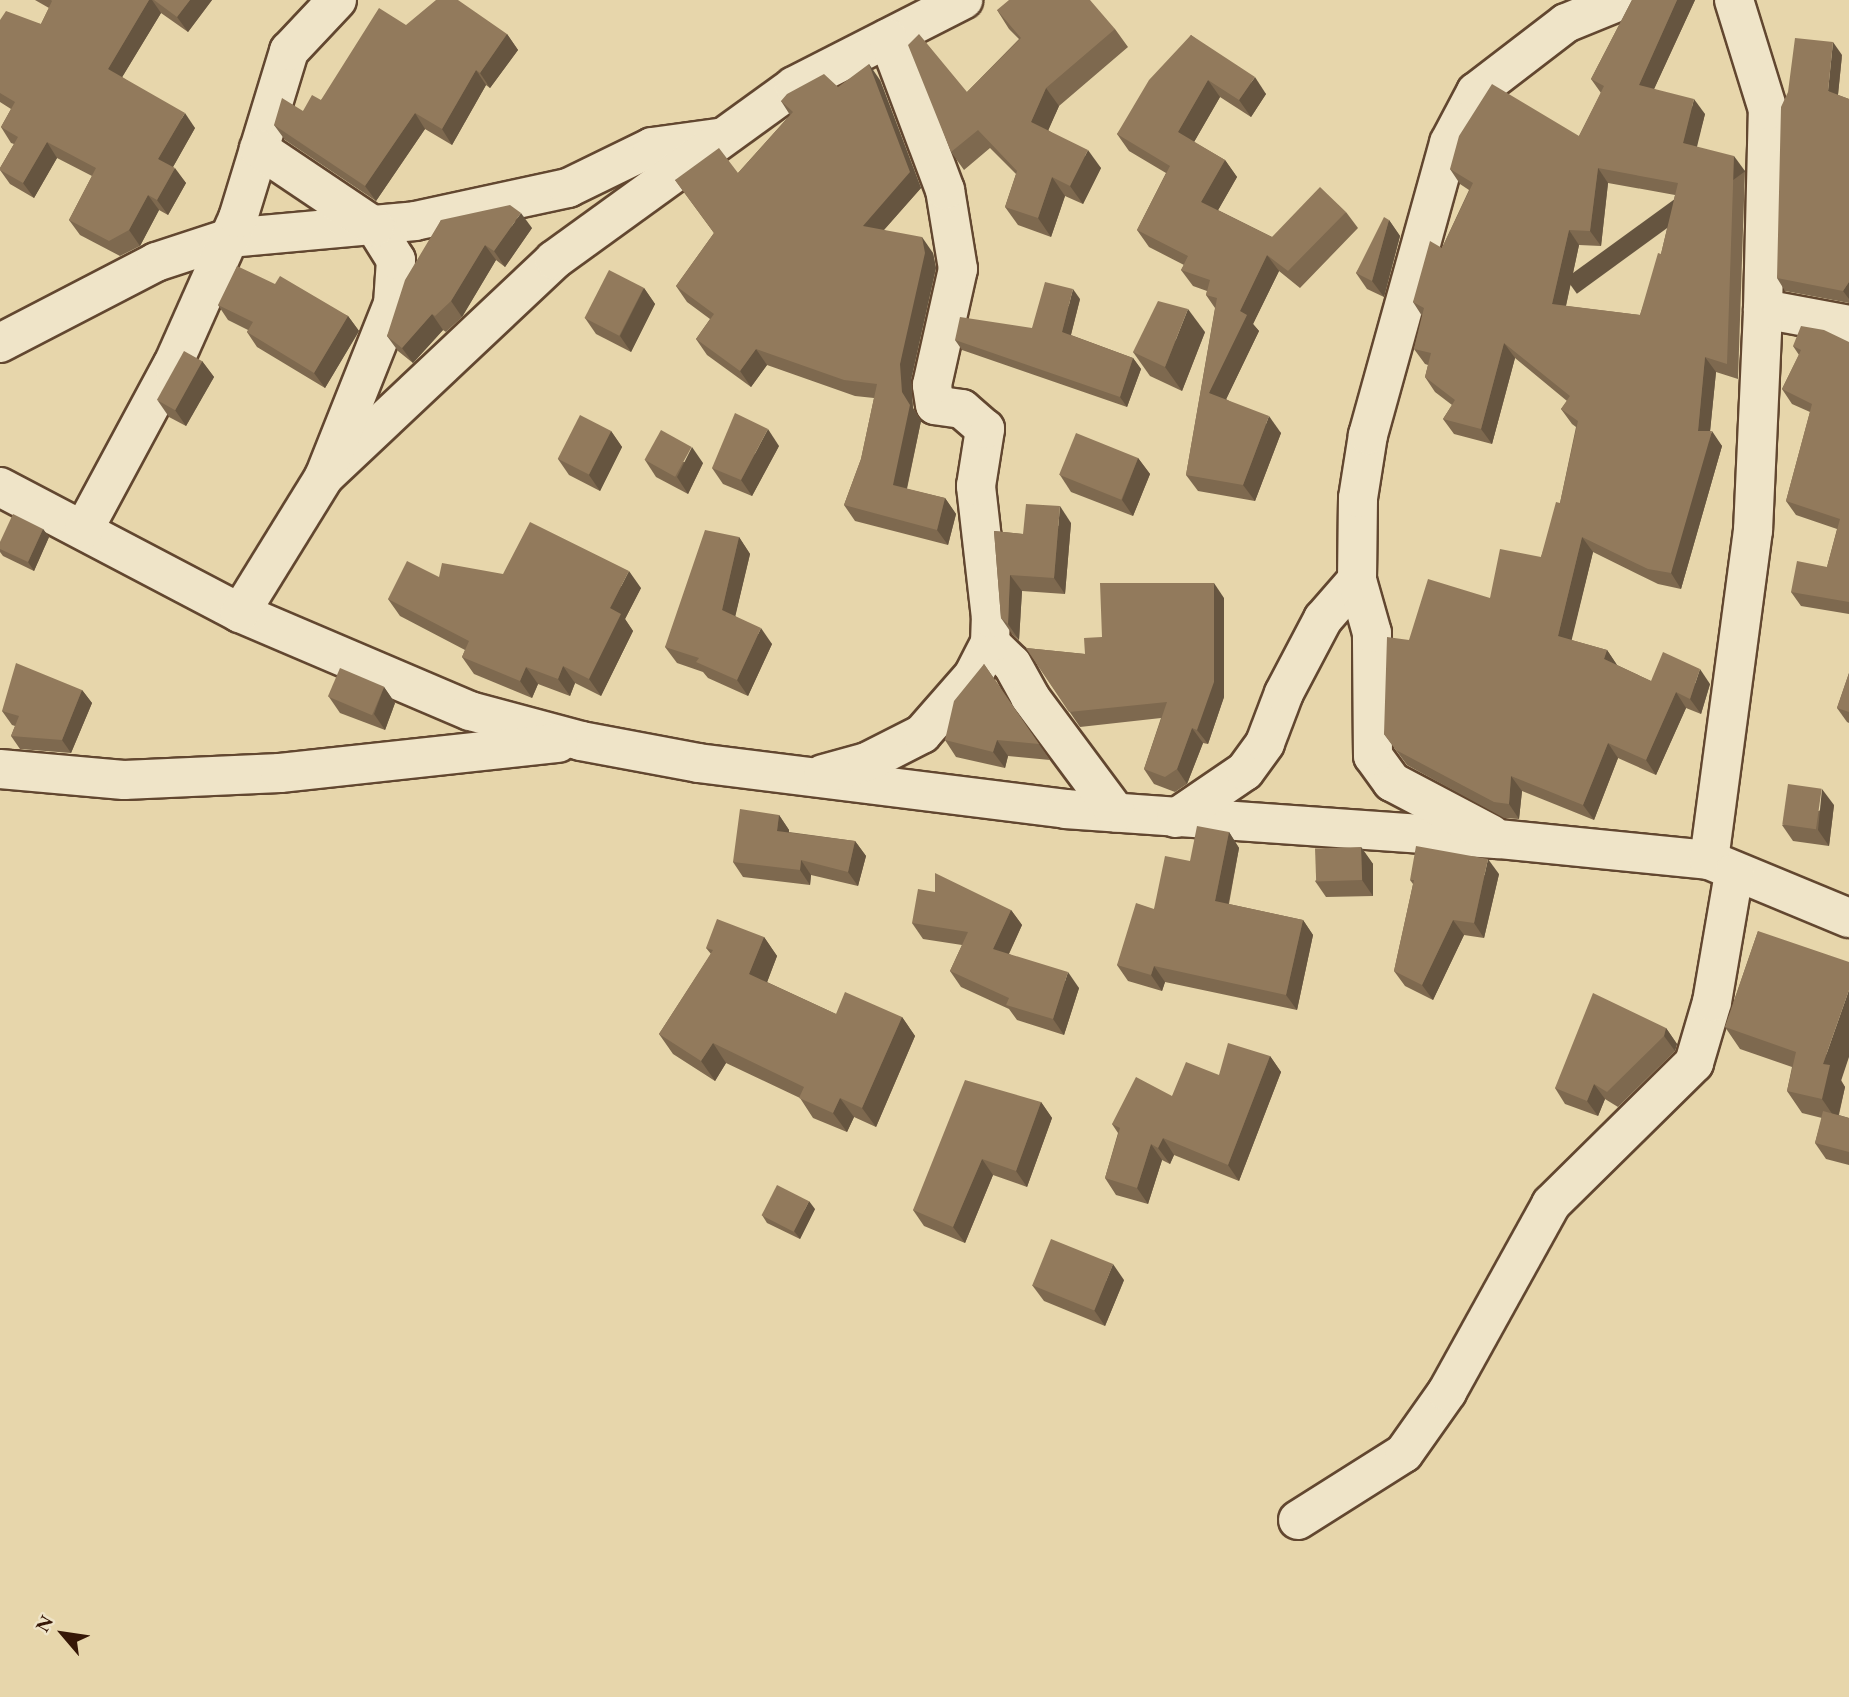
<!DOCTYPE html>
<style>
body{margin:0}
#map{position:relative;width:1849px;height:1697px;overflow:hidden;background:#e7d6ab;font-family:"EB Garamond",serif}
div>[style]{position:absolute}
.roads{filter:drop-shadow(2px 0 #624730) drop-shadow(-2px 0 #624730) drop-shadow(0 2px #624730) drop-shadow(0 -2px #624730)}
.minor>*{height:38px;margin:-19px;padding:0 19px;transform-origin:19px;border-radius:19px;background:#efe4c8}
.wall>*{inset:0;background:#7e694f}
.shaded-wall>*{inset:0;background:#665540;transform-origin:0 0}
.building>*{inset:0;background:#927a5c;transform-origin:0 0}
span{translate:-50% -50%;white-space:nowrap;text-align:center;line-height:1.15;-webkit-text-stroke:5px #efe4c8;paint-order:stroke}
.north{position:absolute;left:28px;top:1599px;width:70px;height:70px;-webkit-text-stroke:5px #efe4c8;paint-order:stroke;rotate:299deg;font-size:19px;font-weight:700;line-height:28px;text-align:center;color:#361707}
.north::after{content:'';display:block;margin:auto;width:24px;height:32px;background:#361707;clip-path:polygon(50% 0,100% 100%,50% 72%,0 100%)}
</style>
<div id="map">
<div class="roads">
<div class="minor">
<div style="left:1763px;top:309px;width:87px;rotate:10.5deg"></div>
<div style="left:0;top:343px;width:176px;rotate:-27.4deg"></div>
<div style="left:156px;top:262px;width:77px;rotate:-18.2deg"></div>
<div style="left:229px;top:238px;width:187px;rotate:-5.2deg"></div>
<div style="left:415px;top:221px;width:157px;rotate:-12.2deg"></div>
<div style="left:568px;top:188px;width:93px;rotate:-26deg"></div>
<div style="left:652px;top:147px;width:68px;rotate:-7.7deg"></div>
<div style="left:324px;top:477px;width:316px;rotate:-43.3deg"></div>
<div style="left:554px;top:260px;width:296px;rotate:-35.9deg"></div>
<div style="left:794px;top:86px;width:190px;rotate:-27deg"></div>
<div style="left:0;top:487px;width:271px;rotate:27.7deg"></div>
<div style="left:240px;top:613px;width:250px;rotate:23.1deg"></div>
<div style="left:470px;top:711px;width:115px;rotate:15.1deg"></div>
<div style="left:581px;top:741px;width:119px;rotate:10.6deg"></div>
<div style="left:698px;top:763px;width:370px;rotate:7.1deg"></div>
<div style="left:1065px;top:809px;width:435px;rotate:4deg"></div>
<div style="left:1499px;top:839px;width:211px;rotate:5.7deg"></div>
<div style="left:1709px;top:860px;width:152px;rotate:22.5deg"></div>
<div style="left:84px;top:529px;width:187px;rotate:-61.7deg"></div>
<div style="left:173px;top:364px;width:160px;rotate:-66deg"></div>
<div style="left:238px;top:218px;width:175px;rotate:-73deg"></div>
<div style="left:289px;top:51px;width:70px;rotate:-46.7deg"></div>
<div style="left:240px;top:613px;width:160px;rotate:-58.3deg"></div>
<div style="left:324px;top:477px;width:186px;rotate:-68.3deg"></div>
<div style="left:393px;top:304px;width:44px;rotate:-86.1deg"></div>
<div style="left:396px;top:260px;width:39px;rotate:-122deg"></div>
<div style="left:375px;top:227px;width:140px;rotate:-146.1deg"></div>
<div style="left:990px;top:643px;width:30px;rotate:44deg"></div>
<div style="left:1012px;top:664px;width:38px;rotate:61deg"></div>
<div style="left:1030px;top:697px;width:144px;rotate:53.4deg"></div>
<div style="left:0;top:769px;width:124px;rotate:5.1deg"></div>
<div style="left:124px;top:780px;width:156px;rotate:-2.6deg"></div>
<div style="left:280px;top:773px;width:280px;rotate:-6.2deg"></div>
<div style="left:823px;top:774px;width:46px;rotate:-15.3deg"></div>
<div style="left:867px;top:762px;width:62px;rotate:-27deg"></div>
<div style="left:922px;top:734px;width:77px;rotate:-48.7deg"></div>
<div style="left:973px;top:676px;width:37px;rotate:-63deg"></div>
<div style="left:990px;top:643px;width:25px;rotate:-88deg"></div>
<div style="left:991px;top:618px;width:133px;rotate:-96.5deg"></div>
<div style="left:976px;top:486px;width:58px;rotate:-81deg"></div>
<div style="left:985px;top:429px;width:30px;rotate:-139deg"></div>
<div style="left:962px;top:409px;width:27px;rotate:-172deg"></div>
<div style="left:935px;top:405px;width:20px;rotate:-99deg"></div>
<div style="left:932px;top:385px;width:119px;rotate:-77.4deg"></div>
<div style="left:958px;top:269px;width:80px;rotate:-99.3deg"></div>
<div style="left:945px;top:190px;width:162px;rotate:-110.6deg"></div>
<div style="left:1176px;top:818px;width:83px;rotate:-34.3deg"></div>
<div style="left:1245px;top:771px;width:34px;rotate:-54deg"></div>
<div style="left:1265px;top:743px;width:53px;rotate:-69.2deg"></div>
<div style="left:1284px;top:693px;width:84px;rotate:-62.2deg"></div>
<div style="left:1323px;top:619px;width:52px;rotate:-48.9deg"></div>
<div style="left:1491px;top:834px;width:112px;rotate:-152.3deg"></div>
<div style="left:1392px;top:782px;width:32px;rotate:-126deg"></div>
<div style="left:1373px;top:756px;width:123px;rotate:-90.5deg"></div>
<div style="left:1372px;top:633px;width:55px;rotate:-105.8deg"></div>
<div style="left:1357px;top:580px;width:82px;rotate:-89.3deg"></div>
<div style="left:1358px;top:498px;width:64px;rotate:-81deg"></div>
<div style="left:1368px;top:435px;width:303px;rotate:-74.5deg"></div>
<div style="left:1449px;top:143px;width:58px;rotate:-62.1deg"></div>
<div style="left:1476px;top:92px;width:113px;rotate:-37.5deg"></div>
<div style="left:1566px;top:23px;width:61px;rotate:-22.3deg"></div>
<div style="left:1709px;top:860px;width:332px;rotate:-82.4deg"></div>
<div style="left:1753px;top:531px;width:222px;rotate:-87.4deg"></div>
<div style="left:1763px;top:309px;width:199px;rotate:-88.6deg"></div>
<div style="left:1768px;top:110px;width:115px;rotate:-107.2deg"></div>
<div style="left:1298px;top:1520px;width:125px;rotate:-32.3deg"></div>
<div style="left:1404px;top:1453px;width:75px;rotate:-54.8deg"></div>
<div style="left:1447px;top:1392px;width:215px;rotate:-61deg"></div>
<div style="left:1551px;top:1204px;width:201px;rotate:-44.6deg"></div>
<div style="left:1694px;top:1063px;width:64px;rotate:-73.6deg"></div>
<div style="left:1712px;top:1002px;width:131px;rotate:-80.3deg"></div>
</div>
</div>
<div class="wall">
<div style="clip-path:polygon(35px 0,212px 0,188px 32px,161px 13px,122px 77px,195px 128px,173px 167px,186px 183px,168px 215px,159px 210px,140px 246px,120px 256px,80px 235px,69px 220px,92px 176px,57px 158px,34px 198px,10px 184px,0 170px,0 168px,14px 144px,11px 143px,1px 127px,11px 109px,0 102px,0 20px,41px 24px,49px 8px)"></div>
<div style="clip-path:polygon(evenodd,1632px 0,1695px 0,1654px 89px,1705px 114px,1696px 147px,1745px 171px,1738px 379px,1716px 372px,1710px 431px,1722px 446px,1681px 589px,1658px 584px,1593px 552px,1571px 640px,1607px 650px,1617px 665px,1651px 681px,1710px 684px,1701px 714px,1686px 708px,1656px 775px,1618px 758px,1594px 820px,1522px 791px,1519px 819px,1504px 818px,1407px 765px,1384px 734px,1409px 640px,1490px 598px,1541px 557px,1560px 503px,1576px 427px,1572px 424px,1561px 409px,1567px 401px,1515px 358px,1492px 444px,1454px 434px,1443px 419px,1452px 405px,1435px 392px,1425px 377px,1428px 365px,1425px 364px,1414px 349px,1422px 316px,1413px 302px,1442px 248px,1469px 190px,1460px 184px,1450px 169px,1579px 136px,1601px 93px,1591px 79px,1632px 0,1608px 183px,1675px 195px,1661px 254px,1640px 315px,1566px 306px,1579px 245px,1601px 246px,1608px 183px)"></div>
<div style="clip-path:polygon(997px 10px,1115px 29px,1128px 47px,1059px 106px,1048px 130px,1101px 168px,1083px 204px,1065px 196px,1051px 237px,1018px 225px,1005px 207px,1016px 174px,990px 148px,964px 170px,951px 152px,967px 92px,1019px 39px,1009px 29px)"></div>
<div style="clip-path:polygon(406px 25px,507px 34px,518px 50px,490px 88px,486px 85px,452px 145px,425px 129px,376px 201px,285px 140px,274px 125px,303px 111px,321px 100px)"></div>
<div style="clip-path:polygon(1191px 35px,1266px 94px,1251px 117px,1220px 97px,1194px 142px,1225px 160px,1237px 177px,1218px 210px,1272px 237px,1346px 212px,1358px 228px,1300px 288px,1279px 271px,1253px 324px,1259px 331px,1226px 399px,1281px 433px,1255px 501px,1198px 491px,1186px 475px,1215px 308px,1206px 295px,1207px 291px,1193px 286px,1181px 270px,1184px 265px,1149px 247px,1137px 230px,1166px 173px,1129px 151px,1117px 134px)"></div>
<div style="clip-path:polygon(1842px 55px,1838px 95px,1849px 99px,1849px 303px,1785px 291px,1777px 278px)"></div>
<div style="clip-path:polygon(880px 80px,921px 188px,884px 230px,933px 253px,936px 268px,911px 380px,913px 408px,921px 421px,907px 489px,945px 498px,956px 514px,948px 545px,855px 521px,844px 505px,861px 459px,874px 398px,855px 396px,767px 365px,751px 387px,707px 355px,696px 339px,710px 319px,687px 302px,676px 286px,714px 233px,675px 180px,738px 173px,790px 115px,781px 101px,838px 87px)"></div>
<div style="clip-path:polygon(441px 220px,532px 228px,505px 267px,496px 260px,462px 317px,446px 332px,443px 330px,413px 363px,398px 351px,387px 336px)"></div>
<div style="clip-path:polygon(1389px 220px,1400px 236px,1384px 297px,1367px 289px,1356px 273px)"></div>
<div style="clip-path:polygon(275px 284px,348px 316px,359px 331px,325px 388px,257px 347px,247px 332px,248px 330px,228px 320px,218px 305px)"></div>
<div style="clip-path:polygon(644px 288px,655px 304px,631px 352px,596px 334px,585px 318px)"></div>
<div style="clip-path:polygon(1080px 299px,1071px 335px,1133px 358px,1141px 369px,1127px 407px,962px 350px,955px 340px,1032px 328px)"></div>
<div style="clip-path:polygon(1205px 332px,1182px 391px,1150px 376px,1133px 352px)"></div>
<div style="clip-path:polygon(1849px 342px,1849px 614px,1801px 606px,1791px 592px,1827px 567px,1837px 529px,1796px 515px,1786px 501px,1810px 412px,1792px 404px,1782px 389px,1799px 355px,1793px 346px)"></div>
<div style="clip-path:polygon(202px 361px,214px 377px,186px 426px,169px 417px,158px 401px)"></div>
<div style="clip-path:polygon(611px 431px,622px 447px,600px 491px,569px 475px,558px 459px)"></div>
<div style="clip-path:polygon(779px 446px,752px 496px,723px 484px,712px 468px)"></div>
<div style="clip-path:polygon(1138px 458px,1150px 474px,1133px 516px,1071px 492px,1060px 475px)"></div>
<div style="clip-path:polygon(645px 460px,703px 463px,688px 494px,656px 477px)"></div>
<div style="clip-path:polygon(1071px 523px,1065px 594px,1022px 591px,1019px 640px,1012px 634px,1001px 618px,994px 531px,1023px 534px)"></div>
<div style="clip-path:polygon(43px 529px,49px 537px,34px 571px,3px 556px,0 552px,0 542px)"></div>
<div style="clip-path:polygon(739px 537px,750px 554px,735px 616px,772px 644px,748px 696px,708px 678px,703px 672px,677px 663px,665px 647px)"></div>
<div style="clip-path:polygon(503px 574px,641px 588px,625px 619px,633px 631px,601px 696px,575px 683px,570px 696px,538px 684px,532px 698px,474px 674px,462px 657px,465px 650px,400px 616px,388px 599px,439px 577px)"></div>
<div style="clip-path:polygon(1224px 598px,1224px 697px,1208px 744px,1203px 743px,1187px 784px,1175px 792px,1154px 784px,1144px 769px,1161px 718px,1080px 727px,1026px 648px,1085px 654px,1102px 637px)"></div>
<div style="clip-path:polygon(984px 664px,1050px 760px,1008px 756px,1005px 768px,956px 757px,945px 740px)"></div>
<div style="clip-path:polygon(1849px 673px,1849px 723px,1847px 722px,1837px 708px)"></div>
<div style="clip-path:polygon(384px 687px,395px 703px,385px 730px,340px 713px,329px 697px)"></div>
<div style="clip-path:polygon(82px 690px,92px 703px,71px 753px,20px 749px,11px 736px,15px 726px,12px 725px,2px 711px)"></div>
<div style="clip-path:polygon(1834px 805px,1829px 846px,1793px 841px,1782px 825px)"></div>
<div style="clip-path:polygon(779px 815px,789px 830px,789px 832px,855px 841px,866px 856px,858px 886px,811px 875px,810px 885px,743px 877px,733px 862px)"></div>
<div style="clip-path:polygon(1229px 832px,1239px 848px,1229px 904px,1303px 920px,1313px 935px,1297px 1010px,1165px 982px,1162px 991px,1128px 981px,1117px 965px,1154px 909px,1190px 861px)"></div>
<div style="clip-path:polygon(1361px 847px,1373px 864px,1373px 896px,1326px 897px,1315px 881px)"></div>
<div style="clip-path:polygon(1499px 874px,1484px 938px,1464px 935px,1433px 1000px,1405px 986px,1394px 971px,1413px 884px,1410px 880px)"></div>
<div style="clip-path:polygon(1011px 910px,1022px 925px,1009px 954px,1079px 988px,1064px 1035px,1017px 1020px,1009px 1009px,961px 987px,950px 971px,962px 945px,923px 939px,912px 923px)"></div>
<div style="clip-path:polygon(1758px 931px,1845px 1087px,1839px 1115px,1849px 1118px,1849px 1165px,1826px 1159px,1815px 1143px,1822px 1118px,1802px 1113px,1787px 1091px,1792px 1067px,1740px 1049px,1725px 1027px)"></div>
<div style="clip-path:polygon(764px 937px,777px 956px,767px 982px,836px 1014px,902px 1017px,915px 1036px,876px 1127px,854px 1117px,847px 1132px,813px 1118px,800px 1098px,726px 1063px,715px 1081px,673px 1054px,659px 1034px,711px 954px,706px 948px)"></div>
<div style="clip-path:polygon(1666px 1028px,1677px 1044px,1675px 1051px,1618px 1107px,1605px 1099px,1598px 1116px,1565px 1104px,1555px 1088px)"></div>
<div style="clip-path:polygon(1270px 1056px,1281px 1072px,1239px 1181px,1174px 1155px,1170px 1164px,1162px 1160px,1148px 1204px,1116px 1195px,1105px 1178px,1118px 1133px,1112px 1124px,1172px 1096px,1219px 1075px)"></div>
<div style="clip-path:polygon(1041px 1102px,1052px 1118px,1027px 1187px,993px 1175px,965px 1243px,924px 1226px,913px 1210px)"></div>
<div style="clip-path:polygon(815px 1209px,800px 1239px,767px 1223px,762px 1215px)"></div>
<div style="clip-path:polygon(1124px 1280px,1105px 1326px,1044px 1301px,1032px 1285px)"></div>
</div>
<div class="shaded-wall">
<div style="clip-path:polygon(149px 0,152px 0,161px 13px,118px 84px,108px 69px)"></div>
<div style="clip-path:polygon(190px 0,212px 0,188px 32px,177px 17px)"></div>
<div style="clip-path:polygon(1677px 0,1695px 0,1649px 100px,1639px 85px)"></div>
<div style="clip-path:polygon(507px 34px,518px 50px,490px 88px,480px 73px)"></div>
<div style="clip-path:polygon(1833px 42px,1842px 55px,1837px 104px,1828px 91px)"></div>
<div style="clip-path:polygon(869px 64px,880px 80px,921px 188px,874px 241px,863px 226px)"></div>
<div style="clip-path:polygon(476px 70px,486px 85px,452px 145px,442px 129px)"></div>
<div style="clip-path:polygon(1255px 77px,1266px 94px,1251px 117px,1239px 100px)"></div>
<div style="clip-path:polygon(1208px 80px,1220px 97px,1190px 149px,1178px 132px)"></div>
<div style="clip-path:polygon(1046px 88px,1059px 106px,1044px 140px,1031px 122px)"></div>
<div style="clip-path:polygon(1694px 99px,1705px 114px,1694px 159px,1683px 143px)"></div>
<div style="clip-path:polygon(185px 113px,195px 128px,169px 174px,158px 159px)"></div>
<div style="clip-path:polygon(415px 113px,425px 129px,376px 201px,365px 186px)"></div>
<div style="clip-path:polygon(47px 142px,57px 158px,34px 198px,23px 183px)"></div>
<div style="clip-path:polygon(1088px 150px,1101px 168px,1083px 204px,1070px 186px)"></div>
<div style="left:1734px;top:156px;width:19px;height:208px;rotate:54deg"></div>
<div style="clip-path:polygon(1225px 160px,1237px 177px,1213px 219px,1201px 202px)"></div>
<div style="clip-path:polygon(175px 168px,186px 183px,168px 215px,157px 200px)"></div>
<div style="clip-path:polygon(1598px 168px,1608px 183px,1601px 246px,1590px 231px)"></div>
<div style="clip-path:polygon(1052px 177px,1065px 196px,1051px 237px,1038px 218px)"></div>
<div style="clip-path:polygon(148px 195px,159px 210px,140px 246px,129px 230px)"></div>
<div style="clip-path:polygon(521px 213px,532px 228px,505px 267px,494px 251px)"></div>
<div style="clip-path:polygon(1389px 220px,1400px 236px,1384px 297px,1372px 281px)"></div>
<div style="clip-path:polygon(1569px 230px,1579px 245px,1563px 319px,1552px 304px)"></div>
<div style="clip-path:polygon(922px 237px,933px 253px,936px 268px,911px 380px,913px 408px,921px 421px,904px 501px,893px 485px,900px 364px)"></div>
<div style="clip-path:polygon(485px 245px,496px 260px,462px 317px,451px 301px)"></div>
<div style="clip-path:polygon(1267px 255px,1279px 271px,1253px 324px,1259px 331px,1221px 410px,1209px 393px,1240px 311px)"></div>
<div style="clip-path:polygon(1849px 282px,1849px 299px,1843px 291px)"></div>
<div style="clip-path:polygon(644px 288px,655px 304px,631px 352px,620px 336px)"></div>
<div style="clip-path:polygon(1073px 289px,1080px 299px,1069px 342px,1062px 332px)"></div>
<div style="clip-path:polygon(1188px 309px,1205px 332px,1182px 391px,1165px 367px)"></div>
<div style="clip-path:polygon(432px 314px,443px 330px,413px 363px,402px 348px)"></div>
<div style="clip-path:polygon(348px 316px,359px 331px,325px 388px,314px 373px)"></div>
<div style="clip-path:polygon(1504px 343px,1515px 358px,1492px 444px,1481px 429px)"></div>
<div style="clip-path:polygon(756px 349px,767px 365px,751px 387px,740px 371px)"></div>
<div style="clip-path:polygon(1705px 357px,1716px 372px,1709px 442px,1712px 431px,1722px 446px,1681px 589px,1671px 573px,1698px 431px)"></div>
<div style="clip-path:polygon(1133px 358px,1141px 369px,1127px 407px,1120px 397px)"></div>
<div style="clip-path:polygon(202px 361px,214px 377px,186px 426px,175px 410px)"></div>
<div style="clip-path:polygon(1269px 416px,1281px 433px,1255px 501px,1243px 485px)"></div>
<div style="clip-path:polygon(768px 429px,779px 446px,752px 496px,741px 480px)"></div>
<div style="clip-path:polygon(611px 431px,622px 447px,600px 491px,589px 475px)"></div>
<div style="clip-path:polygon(692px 447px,703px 463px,688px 494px,677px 477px)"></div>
<div style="clip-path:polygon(1138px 458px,1150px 474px,1133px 516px,1122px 500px)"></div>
<div style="clip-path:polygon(945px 498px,956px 514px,948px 545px,937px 530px)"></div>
<div style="clip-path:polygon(1060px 506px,1071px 523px,1065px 594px,1054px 578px)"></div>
<div style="clip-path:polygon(43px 529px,49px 537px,34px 571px,28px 562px)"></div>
<div style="clip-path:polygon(739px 537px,750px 554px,733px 626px,722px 610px)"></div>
<div style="clip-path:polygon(1582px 537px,1593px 552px,1569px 651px,1558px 636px)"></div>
<div style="clip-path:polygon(629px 571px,641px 588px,625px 619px,633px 631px,601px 696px,589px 679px,610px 608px)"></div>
<div style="clip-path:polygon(1010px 575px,1022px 591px,1019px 640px,1008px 624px)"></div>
<div style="clip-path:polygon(1214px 583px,1224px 598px,1224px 697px,1208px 744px,1197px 730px)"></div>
<div style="clip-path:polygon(761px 628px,772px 644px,748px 696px,737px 680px)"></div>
<div style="clip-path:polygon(1607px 650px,1617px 665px,1604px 659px)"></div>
<div style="clip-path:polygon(563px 666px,575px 683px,570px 696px,558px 679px)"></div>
<div style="clip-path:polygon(526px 667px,538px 684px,532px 698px,520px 681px)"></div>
<div style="clip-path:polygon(1700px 669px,1710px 684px,1701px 714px,1690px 699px)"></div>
<div style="clip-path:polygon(384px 687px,395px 703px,385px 730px,374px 714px)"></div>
<div style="clip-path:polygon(82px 690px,92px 703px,71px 753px,62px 740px)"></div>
<div style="clip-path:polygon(1676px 692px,1686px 708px,1656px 775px,1646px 760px)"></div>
<div style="clip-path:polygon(1192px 728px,1203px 743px,1187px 784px,1177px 769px)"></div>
<div style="clip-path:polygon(997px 740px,1008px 756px,1005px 768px,993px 752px)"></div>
<div style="clip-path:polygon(1608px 743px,1618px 758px,1594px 820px,1583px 805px)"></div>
<div style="clip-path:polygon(1511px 776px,1522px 791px,1519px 819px,1509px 804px)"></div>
<div style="clip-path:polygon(1822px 789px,1834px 805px,1829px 846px,1818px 830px)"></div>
<div style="clip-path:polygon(779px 815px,789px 830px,787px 845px,777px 831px)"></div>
<div style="clip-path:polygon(1229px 832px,1239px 848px,1226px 916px,1215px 901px)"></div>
<div style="clip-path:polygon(855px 841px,866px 856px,858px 886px,848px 872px)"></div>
<div style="clip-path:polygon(1361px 847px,1373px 864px,1373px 896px,1362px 880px)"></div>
<div style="clip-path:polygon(1488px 859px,1499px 874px,1484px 938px,1474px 923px)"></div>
<div style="clip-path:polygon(801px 860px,811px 875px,810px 885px,800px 870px)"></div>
<div style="clip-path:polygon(1011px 910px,1022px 925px,1004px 964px,993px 949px)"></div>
<div style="clip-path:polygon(1303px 920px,1313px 935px,1297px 1010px,1286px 995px)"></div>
<div style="clip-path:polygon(1453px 920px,1464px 935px,1433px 1000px,1422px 985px)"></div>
<div style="clip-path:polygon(764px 937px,777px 956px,763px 993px,749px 974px)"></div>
<div style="clip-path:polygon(1154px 966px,1165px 982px,1162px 991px,1151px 975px)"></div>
<div style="clip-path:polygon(1068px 972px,1079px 988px,1064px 1035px,1053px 1019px)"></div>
<div style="clip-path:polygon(1849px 990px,1849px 1057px,1841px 1081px,1845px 1087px,1837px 1121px,1822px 1099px,1823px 1064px)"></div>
<div style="clip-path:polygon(902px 1017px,915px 1036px,876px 1127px,862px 1108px)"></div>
<div style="clip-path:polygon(1666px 1028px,1677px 1044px,1675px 1051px,1664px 1036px)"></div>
<div style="clip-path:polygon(713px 1043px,726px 1063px,715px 1081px,701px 1061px)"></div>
<div style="clip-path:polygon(1270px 1056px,1281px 1072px,1239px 1181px,1228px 1165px)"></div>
<div style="clip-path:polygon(1594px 1084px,1605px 1099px,1598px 1116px,1587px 1101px)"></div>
<div style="clip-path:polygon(840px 1098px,854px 1117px,847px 1132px,833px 1113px)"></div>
<div style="clip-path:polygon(1041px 1102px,1052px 1118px,1027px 1187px,1016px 1171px)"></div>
<div style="clip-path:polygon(1163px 1138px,1174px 1155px,1170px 1164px,1158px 1148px)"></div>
<div style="clip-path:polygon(1151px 1144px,1162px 1160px,1148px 1204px,1137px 1188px)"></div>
<div style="clip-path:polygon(982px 1159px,993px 1175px,965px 1243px,953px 1227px)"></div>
<div style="clip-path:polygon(809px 1201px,815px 1209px,800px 1239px,794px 1231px)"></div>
<div style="clip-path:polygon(1113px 1264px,1124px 1280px,1105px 1326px,1094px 1310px)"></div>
</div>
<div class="building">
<div style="clip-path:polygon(51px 0,149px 0,108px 69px,185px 113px,158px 159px,175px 168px,157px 200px,148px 195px,129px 230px,109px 241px,69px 220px,96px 168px,47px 142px,23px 183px,0 170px,0 168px,18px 137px,1px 127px,15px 102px,0 93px,0 20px,6px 11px,41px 24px,52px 1px)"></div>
<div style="clip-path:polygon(154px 0,190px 0,177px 17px)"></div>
<div style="clip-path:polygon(436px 0,458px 0,507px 34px,480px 73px,476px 70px,442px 129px,415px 113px,365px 186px,274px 125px,282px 98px,303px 111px,312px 95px,321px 100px,379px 8px,406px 25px)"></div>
<div style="clip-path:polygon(1009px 0,1090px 0,1115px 29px,1046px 88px,1031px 122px,1088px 150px,1070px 186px,1052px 177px,1038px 218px,1005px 207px,1017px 171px,978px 130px,951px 152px,908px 45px,919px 34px,967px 92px,1021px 38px,997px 10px)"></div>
<div style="clip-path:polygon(evenodd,1632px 0,1677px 0,1639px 85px,1694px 99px,1683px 143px,1734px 156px,1727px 364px,1705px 357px,1698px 431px,1712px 431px,1671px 573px,1648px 569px,1582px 537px,1558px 636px,1607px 650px,1604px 659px,1651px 681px,1663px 652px,1700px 669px,1690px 699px,1676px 692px,1646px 760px,1608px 743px,1583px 805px,1511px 776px,1509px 804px,1494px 802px,1396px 750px,1384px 734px,1387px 637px,1409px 640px,1428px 579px,1490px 598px,1500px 549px,1541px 557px,1556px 502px,1560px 503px,1578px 421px,1561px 409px,1570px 396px,1504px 343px,1481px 429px,1443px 419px,1455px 400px,1425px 377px,1431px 353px,1414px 349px,1424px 308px,1413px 302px,1430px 241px,1442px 248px,1473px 183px,1450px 169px,1459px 136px,1492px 84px,1579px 136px,1604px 86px,1591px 79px,1632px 0,1598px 168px,1678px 183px,1661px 254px,1658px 253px,1640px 315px,1552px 304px,1569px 230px,1590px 231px,1598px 168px)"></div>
<div style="clip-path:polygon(1191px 35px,1255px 77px,1239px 100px,1208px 80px,1178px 132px,1225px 160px,1201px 202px,1272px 237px,1320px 187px,1346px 212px,1288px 271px,1267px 255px,1240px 311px,1247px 315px,1209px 393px,1269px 416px,1243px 485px,1186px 475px,1217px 298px,1206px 295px,1210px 280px,1181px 270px,1188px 256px,1137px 230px,1170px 166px,1117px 134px,1149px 80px)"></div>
<div style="clip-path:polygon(1795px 38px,1833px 42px,1828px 91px,1849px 99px,1849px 282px,1843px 291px,1777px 278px,1781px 107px,1788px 92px)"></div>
<div style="clip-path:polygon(869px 64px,910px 172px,863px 226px,922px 237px,925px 253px,900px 364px,902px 392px,910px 405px,893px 485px,945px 498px,937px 530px,844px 505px,861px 459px,877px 384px,844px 380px,756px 349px,740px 371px,696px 339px,714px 314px,676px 286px,714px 233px,675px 180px,719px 148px,738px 173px,793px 112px,781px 101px,787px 94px,824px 74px,838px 87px)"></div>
<div style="clip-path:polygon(510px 205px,521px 213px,494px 251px,485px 245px,451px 301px,435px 316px,432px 314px,402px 348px,387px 336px,405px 280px,441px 220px)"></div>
<div style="clip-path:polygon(1384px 217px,1389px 220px,1372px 281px,1356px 273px)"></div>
<div style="clip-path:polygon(237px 266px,275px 284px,280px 276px,348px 316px,314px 373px,247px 332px,253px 322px,218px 305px)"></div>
<div style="left:609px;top:270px;width:39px;height:54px;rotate:27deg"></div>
<div style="clip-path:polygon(1045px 282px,1073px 289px,1062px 332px,1133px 358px,1120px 397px,955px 340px,960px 317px,1032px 328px)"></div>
<div style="clip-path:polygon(1158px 301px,1188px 309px,1165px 367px,1133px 352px)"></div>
<div style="clip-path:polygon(1801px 326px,1824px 330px,1849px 342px,1849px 602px,1791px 592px,1797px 561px,1827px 567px,1840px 519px,1786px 501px,1812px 404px,1782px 389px,1801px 350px,1793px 346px)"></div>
<div style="left:184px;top:351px;width:21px;height:56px;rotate:29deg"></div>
<div style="clip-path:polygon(735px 413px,768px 429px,741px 480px,712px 468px)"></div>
<div style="left:580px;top:415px;width:35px;height:49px;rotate:27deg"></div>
<div style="left:661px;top:430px;width:35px;height:34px;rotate:29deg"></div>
<div style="left:1076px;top:433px;width:67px;height:45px;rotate:22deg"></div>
<div style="clip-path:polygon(1026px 504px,1060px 506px,1054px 578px,1010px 575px,1008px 624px,1001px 618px,994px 531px,1023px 534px)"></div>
<div style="clip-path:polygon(13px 514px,43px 529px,28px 562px,0 549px,0 542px)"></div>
<div style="clip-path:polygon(530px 522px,629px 571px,610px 608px,621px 614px,589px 679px,563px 666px,558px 679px,526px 667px,520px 681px,462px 657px,469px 641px,388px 599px,407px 561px,439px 577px,442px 563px,503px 574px)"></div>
<div style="clip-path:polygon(705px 530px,739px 537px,722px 610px,761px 628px,737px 680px,696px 662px,699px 658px,665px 647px)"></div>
<div style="clip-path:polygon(1100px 583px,1214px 583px,1214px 682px,1197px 730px,1192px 728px,1177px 769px,1165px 777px,1144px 769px,1167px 702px,1069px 712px,1026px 648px,1085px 654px,1084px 638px,1102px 637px)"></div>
<div style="clip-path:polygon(16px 663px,82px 690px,62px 740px,11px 736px,19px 716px,2px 711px)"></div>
<div style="clip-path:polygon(984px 664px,1039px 744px,997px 740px,993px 752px,945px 740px,954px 701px)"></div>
<div style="left:340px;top:668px;width:48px;height:31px;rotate:23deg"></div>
<div style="clip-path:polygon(1849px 673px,1849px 712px,1837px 708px)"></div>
<div style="left:1788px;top:784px;width:34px;height:41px;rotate:8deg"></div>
<div style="clip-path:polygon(740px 809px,779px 815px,777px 831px,855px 841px,848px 872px,801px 860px,800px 870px,733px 862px)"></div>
<div style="clip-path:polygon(1197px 826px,1229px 832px,1215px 901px,1303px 920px,1286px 995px,1154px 966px,1151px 975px,1117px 965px,1136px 903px,1154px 909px,1165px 856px,1190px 861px)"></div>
<div style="clip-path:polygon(1416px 846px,1488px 859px,1474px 923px,1453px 920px,1422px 985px,1394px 971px,1414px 880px,1410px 880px)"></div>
<div style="left:1361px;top:847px;width:33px;height:46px;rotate:88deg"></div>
<div style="clip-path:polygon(935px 873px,1011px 910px,993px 949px,1068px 972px,1053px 1019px,1006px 1005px,1009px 998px,950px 971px,968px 932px,912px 923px,918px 889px,935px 892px)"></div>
<div style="clip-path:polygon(717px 919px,764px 937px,749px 974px,836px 1014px,845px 992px,902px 1017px,862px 1108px,840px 1098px,833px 1113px,799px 1098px,804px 1087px,713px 1043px,701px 1061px,659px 1034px,713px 950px,706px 948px)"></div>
<div style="clip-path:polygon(1758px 931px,1849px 962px,1849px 990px,1823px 1064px,1830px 1065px,1822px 1099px,1787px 1091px,1796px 1052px,1725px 1027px)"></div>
<div style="clip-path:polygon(1593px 993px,1666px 1028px,1664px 1036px,1607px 1092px,1594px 1084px,1587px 1101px,1555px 1088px)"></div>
<div style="clip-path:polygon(1228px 1043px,1270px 1056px,1228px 1165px,1163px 1138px,1158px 1148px,1151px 1144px,1137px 1188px,1105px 1178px,1120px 1128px,1112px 1124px,1136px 1077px,1172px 1096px,1186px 1062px,1219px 1075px)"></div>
<div style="clip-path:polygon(965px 1080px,1041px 1102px,1016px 1171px,982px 1159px,953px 1227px,913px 1210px)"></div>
<div style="clip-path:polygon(1823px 1111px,1849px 1118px,1849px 1152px,1815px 1143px)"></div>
<div style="left:777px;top:1185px;width:36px;height:34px;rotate:27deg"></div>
<div style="left:1051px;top:1239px;width:67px;height:50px;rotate:22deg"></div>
</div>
<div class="north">N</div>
</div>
